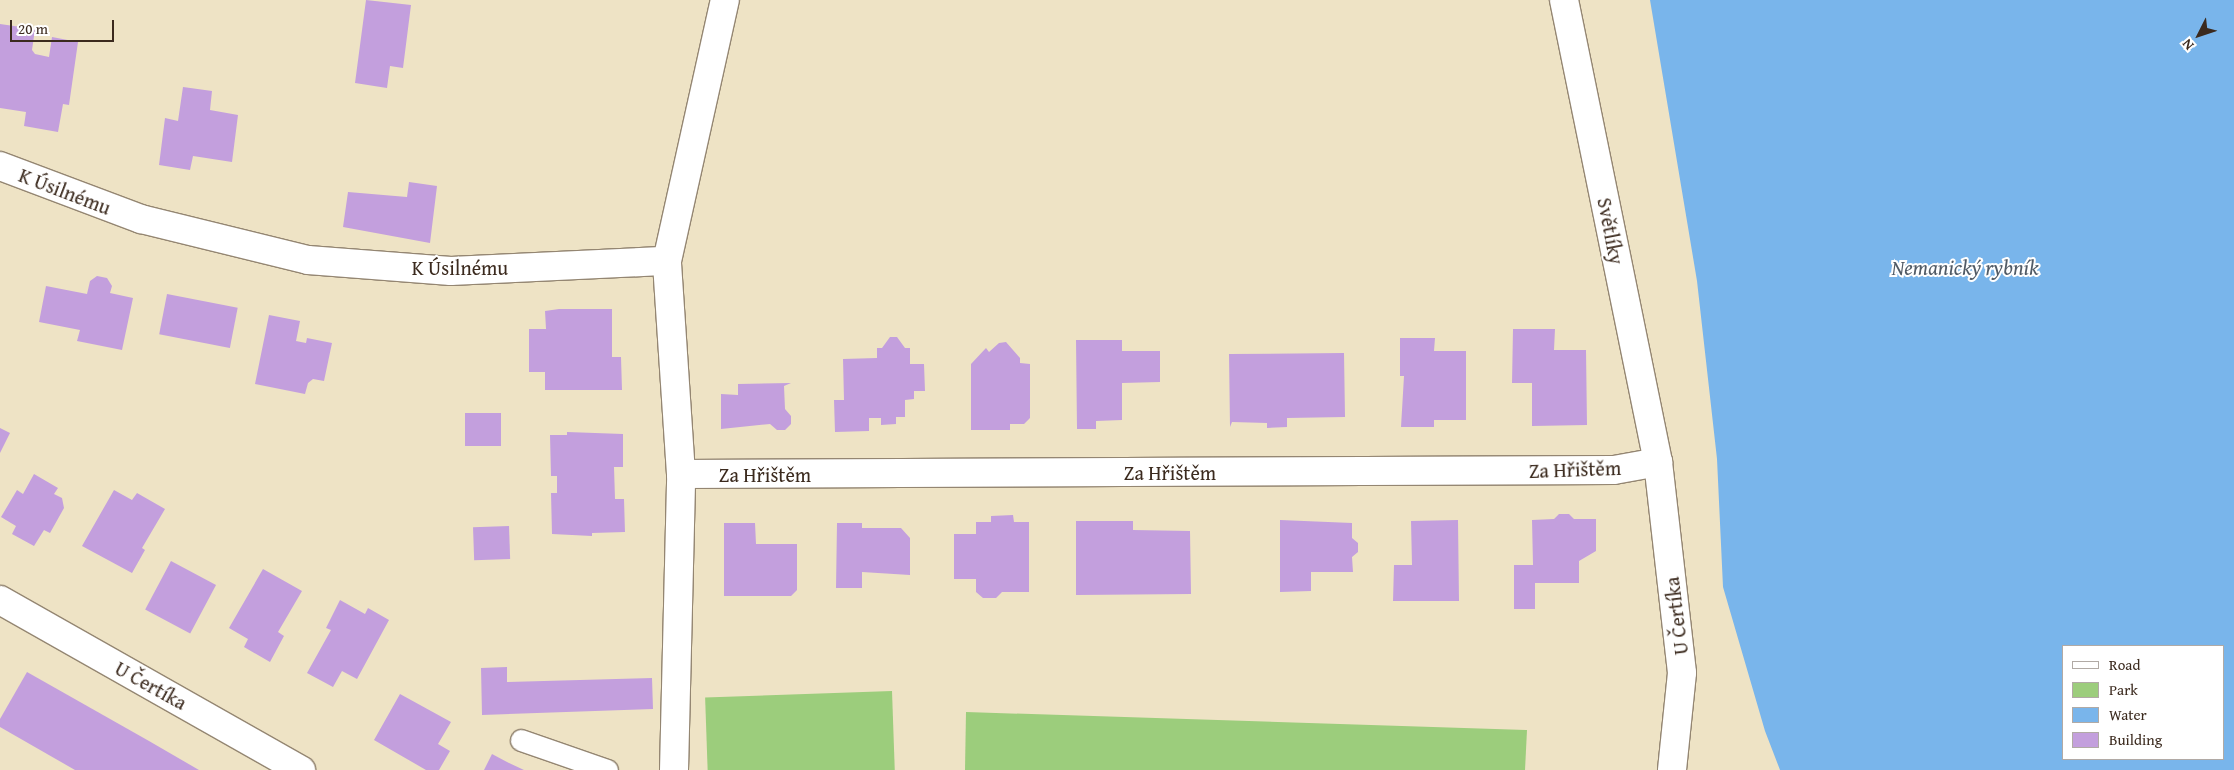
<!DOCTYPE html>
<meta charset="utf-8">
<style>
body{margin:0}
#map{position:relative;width:2234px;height:770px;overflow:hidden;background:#eee3c5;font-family:"Gentium Book Plus",serif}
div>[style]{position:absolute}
.green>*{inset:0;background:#9ccd7c;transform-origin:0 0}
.water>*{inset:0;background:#79b5eb}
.building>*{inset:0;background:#c39fdd;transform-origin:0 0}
.roads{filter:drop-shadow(1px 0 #948672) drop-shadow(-1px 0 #948672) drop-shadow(0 1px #948672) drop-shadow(0 -1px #948672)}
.service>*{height:21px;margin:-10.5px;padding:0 10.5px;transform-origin:10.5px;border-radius:10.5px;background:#fff}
.minor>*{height:28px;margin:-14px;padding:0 14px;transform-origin:14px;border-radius:14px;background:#fff}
span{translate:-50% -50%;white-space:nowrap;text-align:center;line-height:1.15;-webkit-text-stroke:4px #fff;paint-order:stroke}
.street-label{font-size:20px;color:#3b2a1e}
.water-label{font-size:21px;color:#515b66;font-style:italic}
.legend{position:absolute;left:2062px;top:645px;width:162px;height:115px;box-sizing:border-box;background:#fff;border:1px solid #b1aaa5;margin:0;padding:6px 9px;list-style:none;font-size:15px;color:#3b2a1e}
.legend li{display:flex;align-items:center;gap:10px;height:25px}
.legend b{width:25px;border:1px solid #b1aaa5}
.north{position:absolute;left:2174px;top:10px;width:50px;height:50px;-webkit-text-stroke:4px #fff;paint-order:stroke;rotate:229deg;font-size:14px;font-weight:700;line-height:20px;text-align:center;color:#3b2a1e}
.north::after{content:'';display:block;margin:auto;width:18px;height:22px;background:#3b2a1e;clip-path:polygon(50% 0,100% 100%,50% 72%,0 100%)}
.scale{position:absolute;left:10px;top:20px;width:104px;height:22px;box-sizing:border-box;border:2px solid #3b2a1e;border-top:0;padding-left:6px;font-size:15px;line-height:18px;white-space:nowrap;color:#3b2a1e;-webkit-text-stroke:4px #fff;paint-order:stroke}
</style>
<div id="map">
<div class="green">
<div style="left:892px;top:691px;width:79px;height:187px;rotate:88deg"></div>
<div style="clip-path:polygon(966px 712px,1527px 730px,1525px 770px,965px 770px)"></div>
</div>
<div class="water">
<div style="clip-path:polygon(evenodd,1650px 0,2234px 0,2234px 770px,1780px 770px,1765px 731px,1723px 587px,1717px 459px,1697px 281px,1650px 0,2063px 646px,2223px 646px,2223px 759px,2063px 759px,2063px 646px)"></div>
</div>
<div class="building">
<div style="clip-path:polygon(366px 0,411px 5px,403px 68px,390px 66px,387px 88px,355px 83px)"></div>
<div style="clip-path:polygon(0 24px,35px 29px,32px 50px,35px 54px,49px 57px,52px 37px,78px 42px,69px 105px,63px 104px,58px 132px,24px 126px,26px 112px,0 108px)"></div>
<div style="clip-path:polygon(183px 87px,212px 91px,210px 110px,238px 115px,232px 162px,193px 156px,190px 170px,159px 165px,165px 118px,178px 121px)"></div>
<div style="clip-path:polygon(409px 182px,437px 186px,430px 243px,343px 227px,348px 192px,407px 197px)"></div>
<div style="clip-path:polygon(97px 276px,107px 278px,112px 286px,110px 293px,133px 298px,122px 350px,77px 341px,80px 330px,39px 322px,46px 286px,87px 294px,90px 281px)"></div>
<div style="left:167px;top:294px;width:72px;height:41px;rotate:11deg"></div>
<div style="clip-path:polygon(559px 309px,612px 309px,612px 357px,621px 357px,622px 390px,545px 390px,545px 372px,529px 372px,529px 329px,546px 329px,545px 311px)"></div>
<div style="clip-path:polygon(269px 315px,300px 321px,296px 341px,306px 343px,307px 338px,332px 343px,324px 381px,313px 379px,308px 383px,305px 394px,255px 384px)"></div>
<div style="clip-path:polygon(1513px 329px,1555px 329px,1554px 350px,1586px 350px,1587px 425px,1532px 426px,1532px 383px,1512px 383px)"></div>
<div style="clip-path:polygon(890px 337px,897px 337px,905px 348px,910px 348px,910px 364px,924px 364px,925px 391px,914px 391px,914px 399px,905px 400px,905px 417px,896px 417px,896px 424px,881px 425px,881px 418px,869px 418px,869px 431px,835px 432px,834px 400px,844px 400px,843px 359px,877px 358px,877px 348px,882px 348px)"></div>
<div style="clip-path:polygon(1400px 338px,1435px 338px,1434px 351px,1466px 351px,1466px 420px,1434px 420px,1434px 427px,1401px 427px,1404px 376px,1400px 376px)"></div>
<div style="clip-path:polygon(1076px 340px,1122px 340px,1122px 351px,1160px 351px,1160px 382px,1122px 383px,1122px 420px,1096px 421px,1096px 429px,1077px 429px)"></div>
<div style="clip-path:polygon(1006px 342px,1020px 358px,1020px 363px,1030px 364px,1030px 418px,1024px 424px,1010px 424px,1010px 430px,971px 430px,971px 364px,986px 348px,989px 352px,999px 343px)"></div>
<div style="clip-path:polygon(1344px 353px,1345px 417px,1287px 418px,1287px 427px,1267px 428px,1267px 423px,1232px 422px,1230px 427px,1229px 354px)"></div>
<div style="clip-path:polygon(791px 383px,784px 386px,785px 409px,791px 416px,791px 424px,785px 430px,777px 430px,770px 424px,721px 429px,721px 394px,738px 395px,738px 384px)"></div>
<div style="left:465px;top:413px;width:36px;height:33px"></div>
<div style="clip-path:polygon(0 428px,10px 433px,0 453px)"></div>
<div style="clip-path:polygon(567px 432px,623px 434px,623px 467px,614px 467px,615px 499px,624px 499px,625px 532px,592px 533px,592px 536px,552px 534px,551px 493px,557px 493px,557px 476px,551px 476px,550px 435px,567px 435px)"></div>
<div style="clip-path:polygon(34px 474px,58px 488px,54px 494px,62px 498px,64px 508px,50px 533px,44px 530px,34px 546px,12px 534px,16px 526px,1px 517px,17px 490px,23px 494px)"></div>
<div style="clip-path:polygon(114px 490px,132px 500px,137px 493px,165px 509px,142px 548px,145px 550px,132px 573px,82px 546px)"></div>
<div style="clip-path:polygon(1559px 514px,1569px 514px,1574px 519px,1596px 519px,1596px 551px,1579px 561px,1579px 583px,1535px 583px,1535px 609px,1514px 609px,1514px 565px,1533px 565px,1532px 520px,1554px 519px)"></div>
<div style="clip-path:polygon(1013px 515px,1014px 522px,1029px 522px,1029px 592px,1002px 592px,996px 598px,983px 598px,976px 592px,976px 579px,954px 579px,954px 534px,976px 534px,976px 522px,991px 522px,991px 516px)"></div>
<div style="clip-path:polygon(1280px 520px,1352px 523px,1352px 538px,1358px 543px,1358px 552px,1352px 557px,1353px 572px,1311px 572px,1311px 591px,1280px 592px)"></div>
<div style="clip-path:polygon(1458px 520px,1459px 601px,1393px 601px,1394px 565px,1412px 565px,1411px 521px)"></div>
<div style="clip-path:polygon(1076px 521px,1133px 521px,1133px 530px,1190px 531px,1191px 594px,1076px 595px)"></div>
<div style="clip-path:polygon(724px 523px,755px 523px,756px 544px,797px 544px,797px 590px,791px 596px,724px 596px)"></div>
<div style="clip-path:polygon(837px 523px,862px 523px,862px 528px,901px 528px,910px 538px,910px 575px,862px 572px,862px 588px,836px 588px)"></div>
<div style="left:509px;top:526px;width:33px;height:36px;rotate:88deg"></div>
<div style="left:171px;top:561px;width:51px;height:55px;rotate:28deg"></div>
<div style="clip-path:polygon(263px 569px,302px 591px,278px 632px,284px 636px,270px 662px,244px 647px,248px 639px,229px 628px)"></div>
<div style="clip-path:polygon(340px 600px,365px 614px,368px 608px,389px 620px,357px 679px,342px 671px,333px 687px,307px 673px,331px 630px,326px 628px)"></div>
<div style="clip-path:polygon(507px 667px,507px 682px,652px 678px,653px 709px,482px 715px,481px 668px)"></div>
<div style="clip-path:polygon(27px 672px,149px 741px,199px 770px,75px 770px,0 727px,0 719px)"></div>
<div style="clip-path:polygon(400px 694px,451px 722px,438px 744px,450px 751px,439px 770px,426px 770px,374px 740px)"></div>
<div style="clip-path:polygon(492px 754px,507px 762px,524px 770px,484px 770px)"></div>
</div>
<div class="roads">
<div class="service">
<div style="left:521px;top:740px;width:91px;rotate:19.2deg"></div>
</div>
<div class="minor">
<div style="left:1564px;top:0;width:471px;rotate:78.5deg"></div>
<div style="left:1658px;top:462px;width:212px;rotate:83.5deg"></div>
<div style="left:1682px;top:673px;width:98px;rotate:95.9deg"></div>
<div style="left:0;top:166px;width:151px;rotate:20.6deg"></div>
<div style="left:141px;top:219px;width:172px;rotate:13.8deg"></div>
<div style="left:308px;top:260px;width:143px;rotate:4.4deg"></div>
<div style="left:451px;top:271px;width:216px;rotate:-2.7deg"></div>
<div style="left:681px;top:474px;width:933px;rotate:-0.25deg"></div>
<div style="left:1614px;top:470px;width:45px;rotate:-10.3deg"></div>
<div style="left:0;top:600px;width:346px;rotate:29.5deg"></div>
<div style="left:674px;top:770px;width:296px;rotate:-88.6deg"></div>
<div style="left:681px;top:474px;width:213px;rotate:-93.8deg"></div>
<div style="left:667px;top:261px;width:267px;rotate:-77.5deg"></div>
</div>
</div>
<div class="street-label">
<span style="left:65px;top:191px;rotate:21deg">K Úsilnému</span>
<span style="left:1611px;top:231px;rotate:79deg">Světlíky</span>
<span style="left:460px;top:267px">K Úsilnému</span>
<span style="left:1575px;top:469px;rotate:-2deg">Za Hřištěm</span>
<span style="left:1170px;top:472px">Za Hřištěm</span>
<span style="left:765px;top:474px">Za Hřištěm</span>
<span style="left:1676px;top:616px;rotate:-97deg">U Čertíka</span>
<span style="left:151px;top:685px;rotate:29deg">U Čertíka</span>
</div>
<div class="water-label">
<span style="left:1965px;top:268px">Nemanický rybník</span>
</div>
<ul class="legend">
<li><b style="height:6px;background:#fff"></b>Road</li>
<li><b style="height:14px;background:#9ccd7c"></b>Park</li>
<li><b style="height:14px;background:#79b5eb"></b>Water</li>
<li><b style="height:14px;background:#c39fdd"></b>Building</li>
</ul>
<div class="north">N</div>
<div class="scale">20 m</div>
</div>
